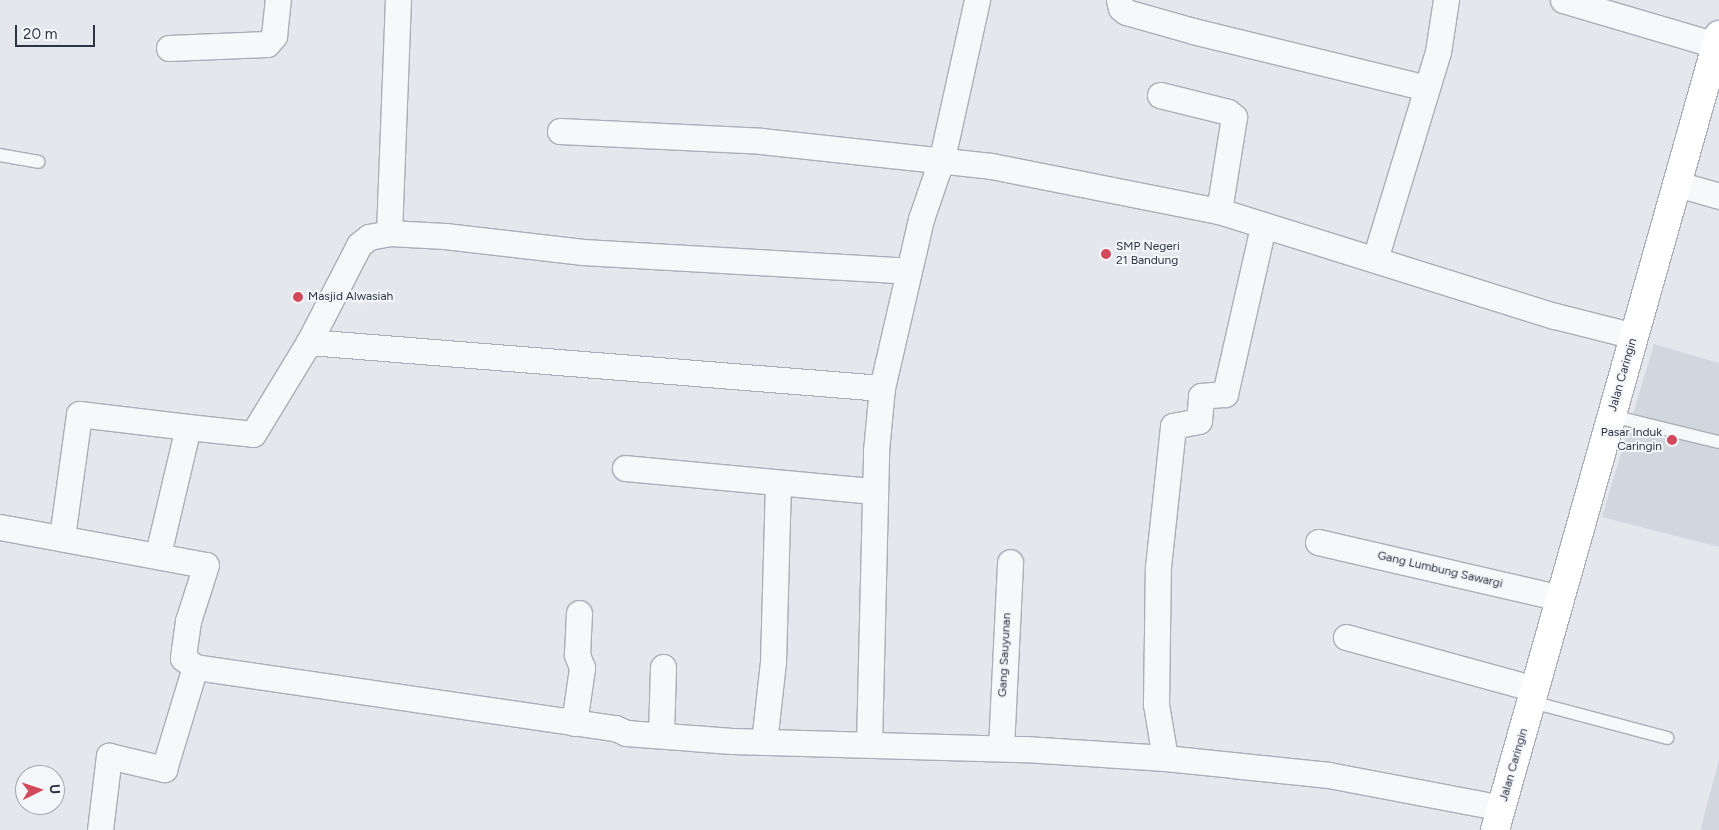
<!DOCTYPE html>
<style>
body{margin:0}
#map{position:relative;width:1719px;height:830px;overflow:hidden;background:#e4e7ec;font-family:Figtree,sans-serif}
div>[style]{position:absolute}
.built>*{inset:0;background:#d2d6de}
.roads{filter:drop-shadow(1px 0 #a9aeb7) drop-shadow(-1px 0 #a9aeb7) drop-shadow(0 1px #a9aeb7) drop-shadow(0 -1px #a9aeb7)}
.lane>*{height:12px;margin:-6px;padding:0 6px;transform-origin:6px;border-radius:6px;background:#f7f8fa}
.street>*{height:25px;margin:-12.5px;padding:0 12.5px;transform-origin:12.5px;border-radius:12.5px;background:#f7f8fa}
.secondary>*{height:28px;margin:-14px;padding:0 14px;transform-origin:14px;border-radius:14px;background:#fff}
.dots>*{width:14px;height:14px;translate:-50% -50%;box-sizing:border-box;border:2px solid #f4f6f9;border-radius:50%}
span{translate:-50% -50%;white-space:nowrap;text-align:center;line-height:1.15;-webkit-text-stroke:4px #f4f6f9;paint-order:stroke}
.poi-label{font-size:12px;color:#2b3445}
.left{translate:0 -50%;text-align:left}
.right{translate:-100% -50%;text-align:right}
.street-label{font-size:12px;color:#2b3445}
.north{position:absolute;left:15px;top:765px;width:50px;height:50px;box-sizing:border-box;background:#f4f6f9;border:1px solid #a4a8b1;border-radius:50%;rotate:86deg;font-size:14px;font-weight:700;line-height:20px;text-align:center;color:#2b3445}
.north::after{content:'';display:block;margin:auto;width:18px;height:22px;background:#d1495b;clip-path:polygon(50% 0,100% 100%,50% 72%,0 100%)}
.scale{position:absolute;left:15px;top:25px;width:80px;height:22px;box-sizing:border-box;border:2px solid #2b3445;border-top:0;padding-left:6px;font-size:15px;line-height:18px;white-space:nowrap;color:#2b3445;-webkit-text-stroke:4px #f4f6f9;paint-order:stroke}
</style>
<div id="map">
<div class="built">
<div style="clip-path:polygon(1654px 344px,1719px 363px,1719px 547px,1602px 517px)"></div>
<div style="clip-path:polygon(1719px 760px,1719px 830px,1701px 830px,1704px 816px)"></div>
</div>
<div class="roads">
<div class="lane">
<div style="left:0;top:155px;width:39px;rotate:10deg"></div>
<div style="left:1612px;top:416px;width:110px;rotate:13.7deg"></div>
<div style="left:1532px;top:702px;width:140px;rotate:14.9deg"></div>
</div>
<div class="street">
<div style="left:1119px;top:0;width:8px;rotate:76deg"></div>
<div style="left:1121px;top:8px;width:6px;rotate:39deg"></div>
<div style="left:1126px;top:12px;width:70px;rotate:15.8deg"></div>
<div style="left:1193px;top:31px;width:240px;rotate:13.7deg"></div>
<div style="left:1563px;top:0;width:159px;rotate:16.4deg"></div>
<div style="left:169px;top:48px;width:98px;rotate:-2.3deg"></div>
<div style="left:267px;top:44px;width:11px;rotate:-49deg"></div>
<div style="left:274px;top:36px;width:36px;rotate:-84deg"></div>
<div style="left:1160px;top:95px;width:70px;rotate:14deg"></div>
<div style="left:1228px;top:112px;width:8px;rotate:40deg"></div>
<div style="left:1234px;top:117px;width:95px;rotate:99.1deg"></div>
<div style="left:560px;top:131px;width:201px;rotate:2.8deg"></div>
<div style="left:761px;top:141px;width:231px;rotate:6.2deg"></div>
<div style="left:991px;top:166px;width:232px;rotate:11.2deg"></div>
<div style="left:1219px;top:211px;width:352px;rotate:17.4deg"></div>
<div style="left:1555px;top:316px;width:81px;rotate:14.2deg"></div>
<div style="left:1677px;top:184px;width:44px;rotate:15.9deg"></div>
<div style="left:389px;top:233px;width:233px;rotate:-87.8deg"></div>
<div style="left:1375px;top:259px;width:216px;rotate:-73.1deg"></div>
<div style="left:1438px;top:52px;width:53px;rotate:-81.3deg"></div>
<div style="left:309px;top:342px;width:575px;rotate:4.59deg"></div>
<div style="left:625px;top:468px;width:251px;rotate:5.3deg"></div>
<div style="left:0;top:527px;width:209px;rotate:10.5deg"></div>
<div style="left:206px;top:565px;width:59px;rotate:107.8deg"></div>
<div style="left:188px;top:621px;width:29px;rotate:98deg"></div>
<div style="left:184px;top:650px;width:8px;rotate:97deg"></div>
<div style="left:183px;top:658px;width:15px;rotate:37deg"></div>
<div style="left:195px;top:667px;width:424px;rotate:8.3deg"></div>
<div style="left:615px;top:728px;width:12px;rotate:24deg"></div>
<div style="left:626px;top:733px;width:106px;rotate:4.3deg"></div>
<div style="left:732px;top:741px;width:293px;rotate:1.6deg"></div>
<div style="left:1025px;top:749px;width:140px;rotate:3.7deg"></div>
<div style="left:1165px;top:758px;width:165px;rotate:5.9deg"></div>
<div style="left:1329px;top:775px;width:176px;rotate:10.8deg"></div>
<div style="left:62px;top:537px;width:124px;rotate:-82.1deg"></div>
<div style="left:79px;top:414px;width:110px;rotate:6.8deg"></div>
<div style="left:1318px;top:542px;width:249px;rotate:13deg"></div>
<div style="left:158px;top:554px;width:130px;rotate:-76.7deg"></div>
<div style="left:188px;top:427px;width:65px;rotate:6.1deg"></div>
<div style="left:253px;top:434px;width:108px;rotate:-58.7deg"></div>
<div style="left:309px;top:342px;width:109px;rotate:-62.7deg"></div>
<div style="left:359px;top:245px;width:13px;rotate:-39deg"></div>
<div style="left:369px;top:237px;width:20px;rotate:-11deg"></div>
<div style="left:389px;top:233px;width:56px;rotate:3.1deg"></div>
<div style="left:445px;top:236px;width:139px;rotate:6.6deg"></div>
<div style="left:583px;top:252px;width:326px;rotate:3.3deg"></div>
<div style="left:1346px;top:637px;width:196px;rotate:15.4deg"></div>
<div style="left:574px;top:723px;width:56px;rotate:-81.7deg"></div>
<div style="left:582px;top:668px;width:15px;rotate:-110deg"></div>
<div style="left:577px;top:654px;width:41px;rotate:-87.2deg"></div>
<div style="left:661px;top:735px;width:68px;rotate:-88.3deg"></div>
<div style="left:764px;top:742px;width:81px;rotate:-83.6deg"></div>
<div style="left:773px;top:662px;width:179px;rotate:-88.4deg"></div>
<div style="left:869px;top:744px;width:293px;rotate:-88.6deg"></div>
<div style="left:876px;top:451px;width:63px;rotate:-84.6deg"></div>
<div style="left:882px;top:388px;width:173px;rotate:-77deg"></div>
<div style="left:921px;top:219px;width:65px;rotate:-71deg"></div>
<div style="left:942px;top:158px;width:162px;rotate:-77.5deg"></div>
<div style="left:1001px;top:748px;width:186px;rotate:-87.2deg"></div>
<div style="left:1165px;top:758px;width:55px;rotate:-99.5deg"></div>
<div style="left:1156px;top:704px;width:137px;rotate:-89.2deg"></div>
<div style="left:1158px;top:567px;width:142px;rotate:-83.9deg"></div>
<div style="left:1173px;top:426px;width:26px;rotate:-11deg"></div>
<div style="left:1199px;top:421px;width:25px;rotate:-85deg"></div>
<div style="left:1201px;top:396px;width:24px;rotate:-5deg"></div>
<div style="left:1225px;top:394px;width:171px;rotate:-77.2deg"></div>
<div style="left:100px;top:830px;width:75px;rotate:-83.1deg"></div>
<div style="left:109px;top:756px;width:57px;rotate:13.3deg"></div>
<div style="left:164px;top:769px;width:107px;rotate:-73.1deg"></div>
</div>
<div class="secondary">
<div style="left:1495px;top:830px;width:826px;rotate:-74.26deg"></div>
</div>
</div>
<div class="dots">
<div style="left:1106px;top:254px;background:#d1495b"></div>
<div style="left:298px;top:297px;background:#d1495b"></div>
<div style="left:1672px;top:440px;background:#d1495b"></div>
</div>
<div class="poi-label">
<span class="left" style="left:1116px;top:254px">SMP Negeri<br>21 Bandung</span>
<span class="left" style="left:308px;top:297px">Masjid Alwasiah</span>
<span class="right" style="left:1662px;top:440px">Pasar Induk<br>Caringin</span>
</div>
<div class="street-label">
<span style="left:1623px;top:375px;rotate:-74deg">Jalan Caringin</span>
<span style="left:1440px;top:570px;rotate:13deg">Gang Lumbung Sawargi</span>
<span style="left:1005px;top:655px;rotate:-87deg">Gang Sauyunan</span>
<span style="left:1514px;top:765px;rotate:-74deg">Jalan Caringin</span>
</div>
<div class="north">U</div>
<div class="scale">20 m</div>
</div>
